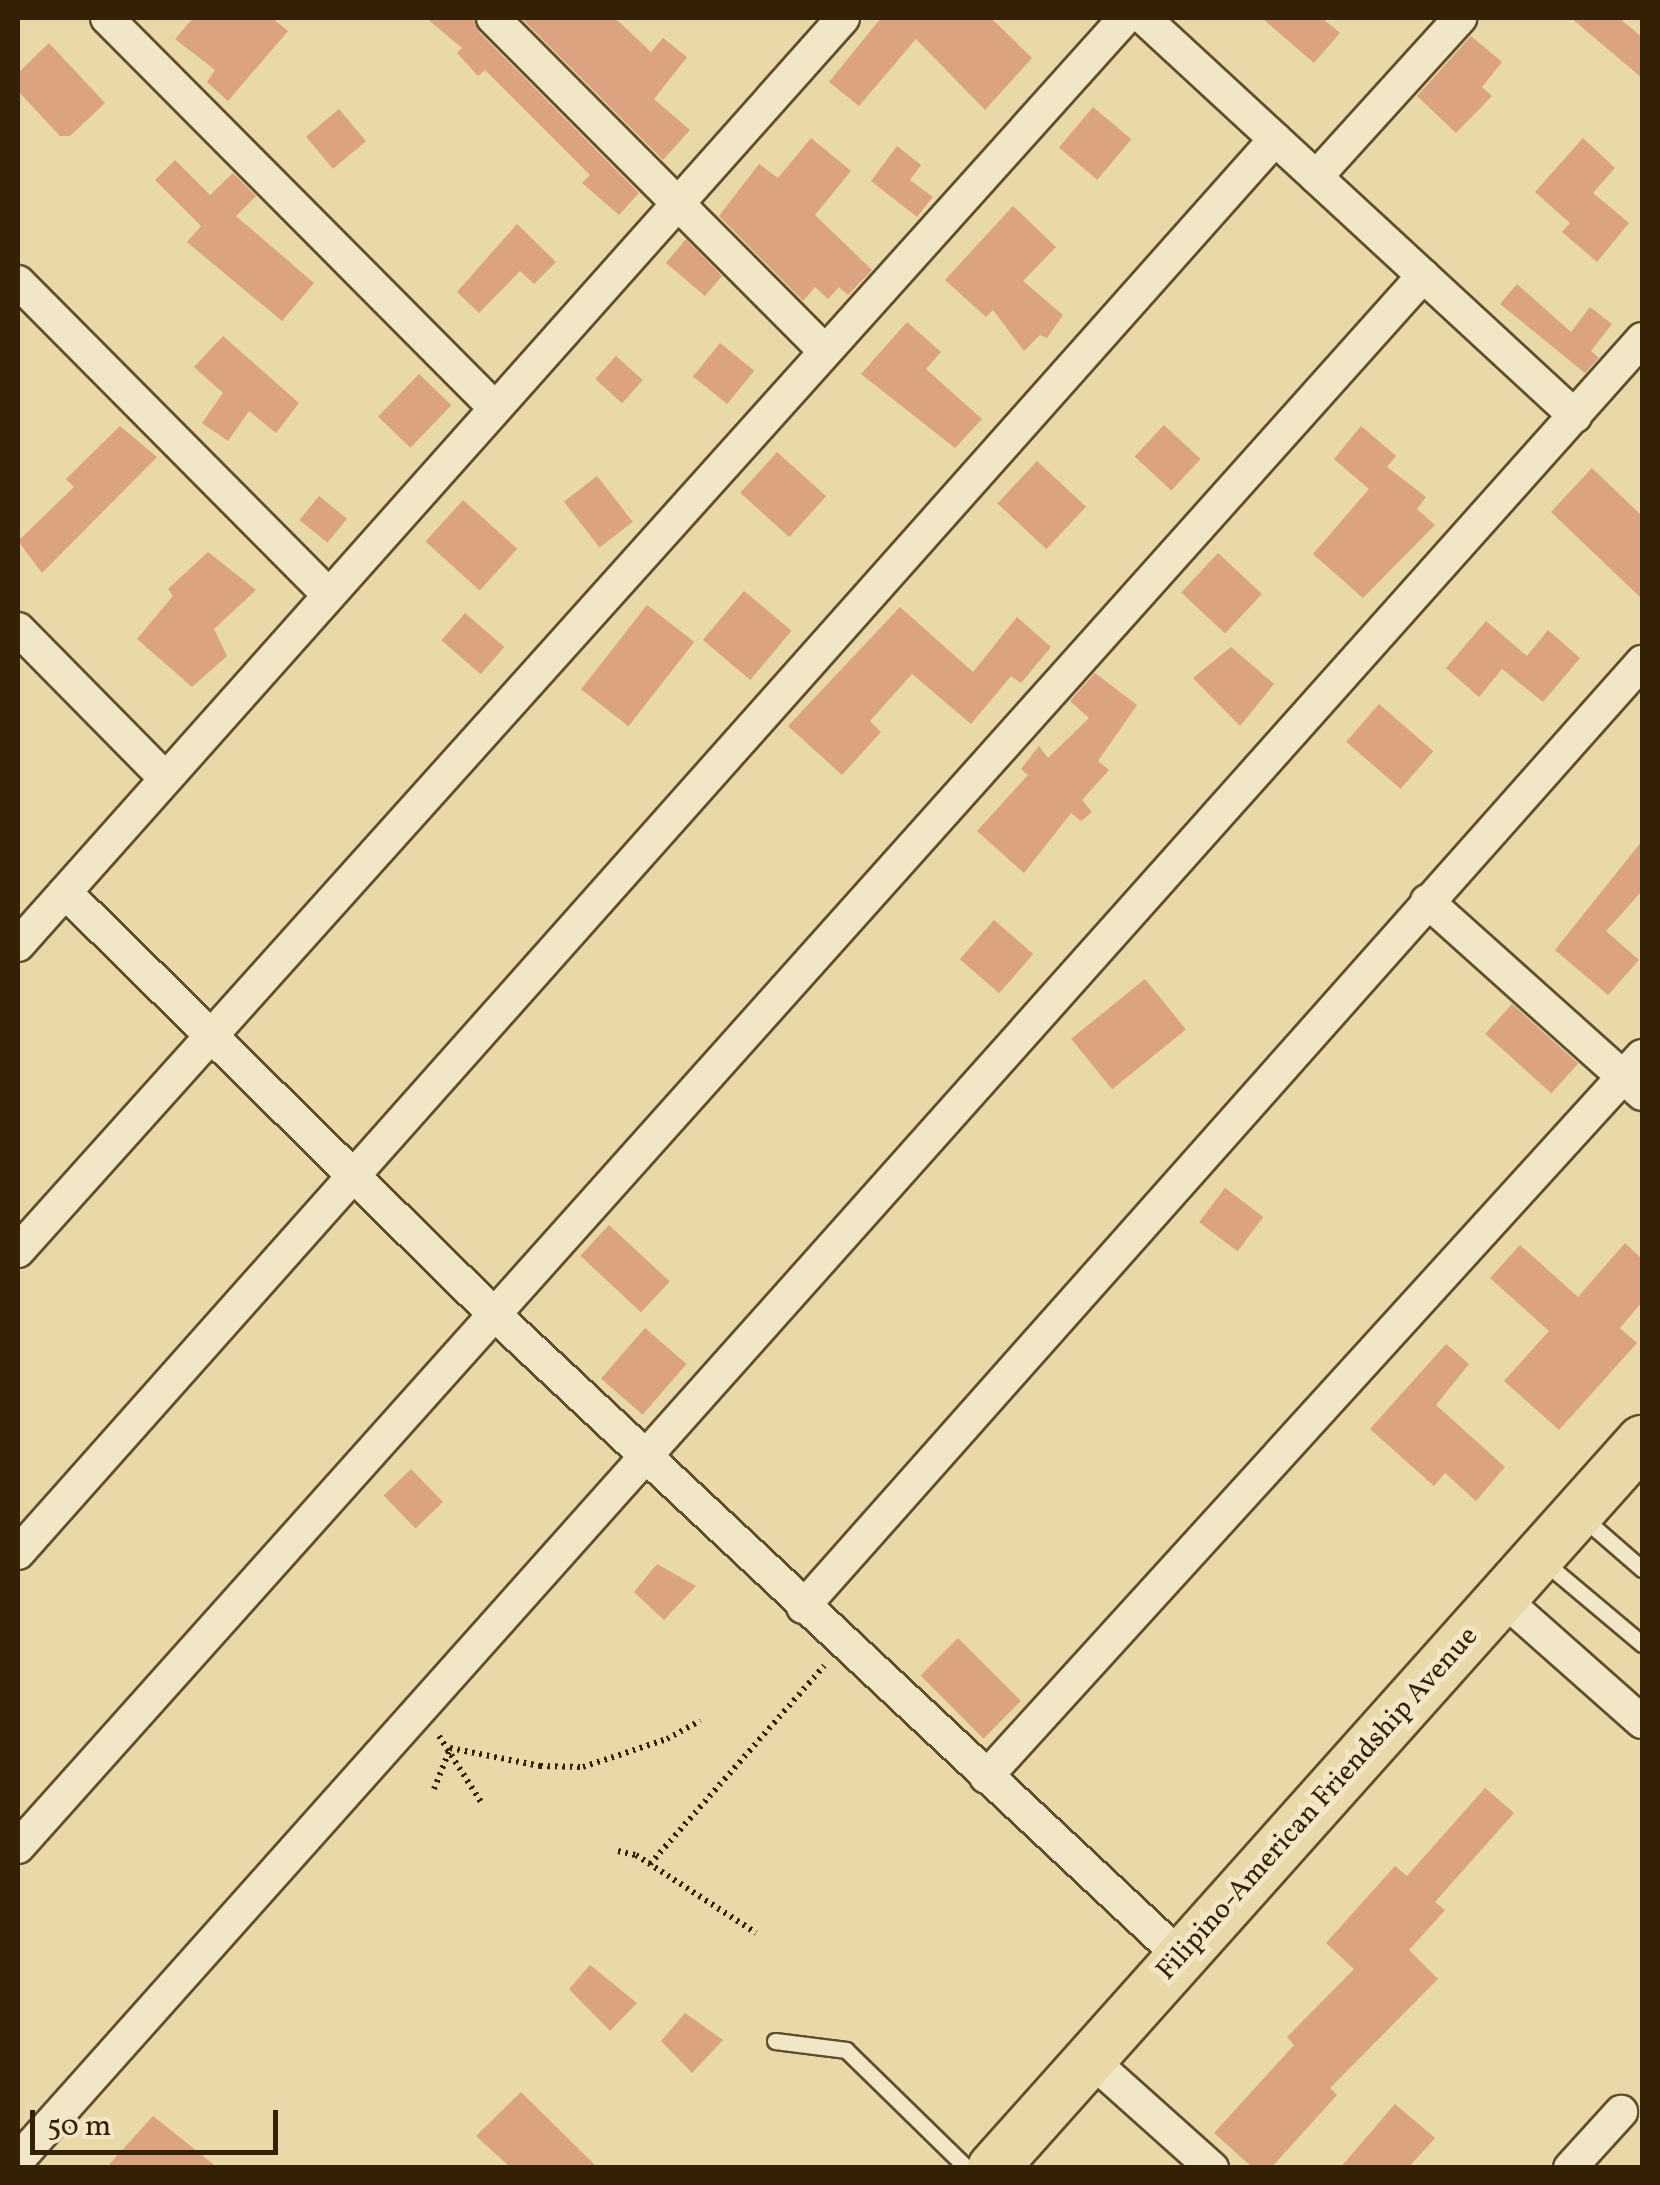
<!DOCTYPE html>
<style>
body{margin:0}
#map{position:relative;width:1660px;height:2185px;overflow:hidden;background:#e9d8a8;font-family:Vollkorn,serif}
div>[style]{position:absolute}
.building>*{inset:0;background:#dba37f;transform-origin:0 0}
.path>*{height:6px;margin-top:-3px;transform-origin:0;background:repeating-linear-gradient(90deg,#342004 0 2.5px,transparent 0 7.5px)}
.roads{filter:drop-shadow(2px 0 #614e2d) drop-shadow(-2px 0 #614e2d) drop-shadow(0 2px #614e2d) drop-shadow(0 -2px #614e2d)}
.service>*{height:15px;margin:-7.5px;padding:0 7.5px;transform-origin:7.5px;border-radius:7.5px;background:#f1e6c6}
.minor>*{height:32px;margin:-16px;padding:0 16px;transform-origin:16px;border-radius:16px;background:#f1e6c6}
.primary>*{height:50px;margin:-25px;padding:0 25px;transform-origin:25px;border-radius:25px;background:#e9d8a8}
span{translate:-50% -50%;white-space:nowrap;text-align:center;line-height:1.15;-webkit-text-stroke:10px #f1e6c6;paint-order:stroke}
.street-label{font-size:28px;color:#342004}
.frame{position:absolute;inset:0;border:20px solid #342004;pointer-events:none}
.scale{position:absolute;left:30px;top:2110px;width:248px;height:45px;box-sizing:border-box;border:5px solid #342004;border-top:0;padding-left:12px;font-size:30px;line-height:35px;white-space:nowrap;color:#342004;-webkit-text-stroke:8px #f1e6c6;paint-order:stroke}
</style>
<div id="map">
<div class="building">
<div style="clip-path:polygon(193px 18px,272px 18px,288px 31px,228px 101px,207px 82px,215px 70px,175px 39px)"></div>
<div style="clip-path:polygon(426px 18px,474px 18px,479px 32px,639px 193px,619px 215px,582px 183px,590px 175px,485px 70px,478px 76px,457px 53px,462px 48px)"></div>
<div style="clip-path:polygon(521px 18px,615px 18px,651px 52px,663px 38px,687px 57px,654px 99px,690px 130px,663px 160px)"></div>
<div style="clip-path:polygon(881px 18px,991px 18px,1032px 58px,985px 110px,916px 39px,859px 106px,829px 82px)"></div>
<div style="clip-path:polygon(1262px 18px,1322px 18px,1340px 33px,1314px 63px)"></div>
<div style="clip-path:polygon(1571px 18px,1619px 18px,1642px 37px,1642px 78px)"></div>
<div style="clip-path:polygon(1471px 36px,1502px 62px,1482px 87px,1492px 96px,1456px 133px,1417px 96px)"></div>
<div style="clip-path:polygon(49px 43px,105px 103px,70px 136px,60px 136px,18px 91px,18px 73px)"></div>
<div style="left:1093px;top:107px;width:50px;height:53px;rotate:40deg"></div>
<div style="left:339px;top:109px;width:42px;height:43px;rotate:50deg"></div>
<div style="clip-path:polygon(811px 138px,851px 171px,815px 215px,872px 270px,848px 295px,839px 287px,828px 299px,815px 287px,803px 301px,719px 216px,759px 164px,778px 178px)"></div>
<div style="clip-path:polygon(1583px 138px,1615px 168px,1593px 193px,1629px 223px,1597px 262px,1562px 232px,1570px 223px,1535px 192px)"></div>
<div style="clip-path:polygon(897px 146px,921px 165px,910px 180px,933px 197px,917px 217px,871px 181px)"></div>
<div style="clip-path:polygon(175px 160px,210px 195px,233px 173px,256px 196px,236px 216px,314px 283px,282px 321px,187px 242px,201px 226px,155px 180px)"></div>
<div style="clip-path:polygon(1013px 206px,1056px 247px,1023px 281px,1063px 315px,1047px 338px,1040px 335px,1024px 351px,993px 310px,986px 317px,945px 280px)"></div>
<div style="clip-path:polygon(517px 224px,556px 262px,534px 284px,520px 271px,479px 313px,457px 292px)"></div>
<div style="clip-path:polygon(686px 239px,722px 276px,705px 296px,666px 263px)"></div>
<div style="clip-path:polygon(1517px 284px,1571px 332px,1590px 307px,1612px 324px,1591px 351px,1599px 358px,1585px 373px,1500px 304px)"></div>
<div style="clip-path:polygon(907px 322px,941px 352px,926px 369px,982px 419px,955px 448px,861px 374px)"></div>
<div style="clip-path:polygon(223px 336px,299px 403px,276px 433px,249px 411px,228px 441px,202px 423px,223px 393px,194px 367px)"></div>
<div style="left:720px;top:343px;width:44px;height:43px;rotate:39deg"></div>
<div style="left:616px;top:356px;width:36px;height:31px;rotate:42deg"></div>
<div style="left:419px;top:374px;width:45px;height:59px;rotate:44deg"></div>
<div style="left:1164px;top:425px;width:50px;height:43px;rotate:43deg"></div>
<div style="clip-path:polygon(120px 426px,157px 457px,42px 573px,18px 541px,74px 487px,66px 479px)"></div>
<div style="clip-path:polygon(1361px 426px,1396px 456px,1387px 467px,1426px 497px,1417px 509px,1435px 525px,1363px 598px,1313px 554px,1369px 489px,1334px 459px)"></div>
<div style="left:777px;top:452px;width:66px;height:55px;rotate:42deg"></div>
<div style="left:1037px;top:461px;width:67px;height:58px;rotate:43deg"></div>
<div style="clip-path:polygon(1592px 468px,1642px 516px,1642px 599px,1551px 512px)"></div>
<div style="left:597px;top:476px;width:58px;height:42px;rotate:52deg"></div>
<div style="left:319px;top:496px;width:36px;height:31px;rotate:39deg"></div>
<div style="left:463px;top:500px;width:73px;height:56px;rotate:42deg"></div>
<div style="clip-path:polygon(208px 552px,256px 590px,214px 629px,227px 656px,192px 687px,137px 639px,173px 596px,168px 589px)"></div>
<div style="left:1218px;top:553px;width:60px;height:54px;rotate:43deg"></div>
<div style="left:744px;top:591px;width:62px;height:64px;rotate:40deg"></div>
<div style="left:647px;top:605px;width:60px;height:107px;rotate:38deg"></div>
<div style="clip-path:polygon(900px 607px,973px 672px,1017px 617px,1051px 647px,1021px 683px,1011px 676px,971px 724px,912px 674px,870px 721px,881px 732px,842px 775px,788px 726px)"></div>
<div style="left:465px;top:613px;width:52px;height:36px;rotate:41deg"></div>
<div style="clip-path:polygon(1486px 621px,1527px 656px,1548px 630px,1580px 658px,1543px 702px,1502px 669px,1479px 697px,1446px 668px)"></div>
<div style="clip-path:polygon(1231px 647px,1274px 684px,1240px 726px,1193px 678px)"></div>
<div style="clip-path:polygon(1095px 673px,1137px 705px,1098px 761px,1109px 770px,1082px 800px,1092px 812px,1081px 821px,1071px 813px,1024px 873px,977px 831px,1028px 775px,1021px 769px,1039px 746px,1048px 758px,1089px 718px,1070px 701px)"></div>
<div style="left:1379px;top:704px;width:72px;height:50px;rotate:41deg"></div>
<div style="clip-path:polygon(1642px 841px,1642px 891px,1606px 931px,1639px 960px,1608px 995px,1555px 950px)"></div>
<div style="left:994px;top:920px;width:52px;height:52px;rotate:41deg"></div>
<div style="left:1145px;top:979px;width:65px;height:95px;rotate:51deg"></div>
<div style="left:1512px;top:1004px;width:89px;height:40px;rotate:42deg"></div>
<div style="left:1225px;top:1188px;width:48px;height:43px;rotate:37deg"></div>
<div style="left:609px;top:1225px;width:83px;height:42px;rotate:43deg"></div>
<div style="clip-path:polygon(1625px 1243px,1642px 1259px,1642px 1302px,1620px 1328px,1637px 1343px,1559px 1430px,1504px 1381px,1549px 1331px,1490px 1278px,1520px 1245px,1578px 1297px)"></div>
<div style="left:645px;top:1328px;width:55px;height:67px;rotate:41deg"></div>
<div style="clip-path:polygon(1446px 1344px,1469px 1364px,1436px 1405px,1505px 1467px,1476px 1501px,1445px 1473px,1434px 1486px,1370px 1429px)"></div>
<div style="left:411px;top:1469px;width:46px;height:38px;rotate:46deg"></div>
<div style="clip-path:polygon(657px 1564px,696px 1586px,664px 1620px,634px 1592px)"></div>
<div style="left:958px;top:1638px;width:89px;height:53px;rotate:45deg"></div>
<div style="clip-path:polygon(1485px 1788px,1514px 1813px,1435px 1902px,1445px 1910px,1409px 1950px,1438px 1979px,1330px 2088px,1337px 2095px,1271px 2168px,1253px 2168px,1214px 2133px,1294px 2045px,1287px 2037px,1354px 1969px,1326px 1943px,1395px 1866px,1407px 1876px)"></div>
<div style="clip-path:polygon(590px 1965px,637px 2003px,610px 2031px,569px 1989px)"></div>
<div style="clip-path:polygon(685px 2013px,723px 2040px,692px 2073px,661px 2041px)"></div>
<div style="clip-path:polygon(521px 2092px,598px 2168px,511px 2168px,476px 2136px)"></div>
<div style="clip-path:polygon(1395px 2104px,1435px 2138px,1408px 2168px,1340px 2168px)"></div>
<div style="clip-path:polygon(153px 2116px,218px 2168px,106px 2168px)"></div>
</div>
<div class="path">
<div style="left:439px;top:1736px;width:78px;rotate:57.5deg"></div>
<div style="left:450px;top:1748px;width:92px;rotate:11.3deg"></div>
<div style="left:540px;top:1766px;width:43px;rotate:1.3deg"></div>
<div style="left:583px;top:1767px;width:89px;rotate:-18.4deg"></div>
<div style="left:667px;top:1739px;width:38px;rotate:-29deg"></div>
<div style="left:434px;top:1789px;width:43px;rotate:-68.2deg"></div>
<div style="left:618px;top:1851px;width:18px;rotate:13deg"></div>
<div style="left:636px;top:1855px;width:143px;rotate:33deg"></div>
<div style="left:650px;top:1864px;width:264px;rotate:-48.7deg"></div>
</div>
<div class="roads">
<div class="service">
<div style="left:1581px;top:1516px;width:81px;rotate:41deg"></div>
<div style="left:1542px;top:1560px;width:131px;rotate:40deg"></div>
<div style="left:775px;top:2041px;width:72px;rotate:7.2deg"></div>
<div style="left:846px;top:2050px;width:169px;rotate:44.3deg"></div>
</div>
<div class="minor">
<div style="left:107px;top:18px;width:549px;rotate:45.15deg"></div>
<div style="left:493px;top:18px;width:470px;rotate:45.1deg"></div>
<div style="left:1144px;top:18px;width:587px;rotate:42.72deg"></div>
<div style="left:1316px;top:177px;width:215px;rotate:-47.8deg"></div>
<div style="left:18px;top:282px;width:438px;rotate:45.2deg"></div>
<div style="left:18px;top:629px;width:208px;rotate:45.4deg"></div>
<div style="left:65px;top:892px;width:603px;rotate:44.53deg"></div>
<div style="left:495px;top:1315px;width:940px;rotate:43.1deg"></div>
<div style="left:1427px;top:901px;width:289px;rotate:41.9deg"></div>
<div style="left:18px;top:945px;width:1241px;rotate:-48.33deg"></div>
<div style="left:18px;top:1251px;width:1657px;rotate:-48.08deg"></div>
<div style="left:18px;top:1553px;width:1892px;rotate:-48.36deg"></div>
<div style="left:1502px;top:1598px;width:187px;rotate:41.5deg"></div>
<div style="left:803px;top:1607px;width:1264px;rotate:-48.4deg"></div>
<div style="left:986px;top:1777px;width:975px;rotate:-47.7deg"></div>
<div style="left:18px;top:1847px;width:2108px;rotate:-48.19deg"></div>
<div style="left:1090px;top:2059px;width:164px;rotate:41.8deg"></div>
<div style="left:18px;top:2160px;width:2440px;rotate:-48.27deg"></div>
<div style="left:1570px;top:2168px;width:76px;rotate:-47.7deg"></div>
</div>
<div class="primary">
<div style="left:993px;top:2168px;width:975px;rotate:-48.24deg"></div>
</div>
</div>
<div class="street-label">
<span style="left:1318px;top:1804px;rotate:-48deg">Filipino-American Friendship Avenue</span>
</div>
<div class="frame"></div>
<div class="scale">50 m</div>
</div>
